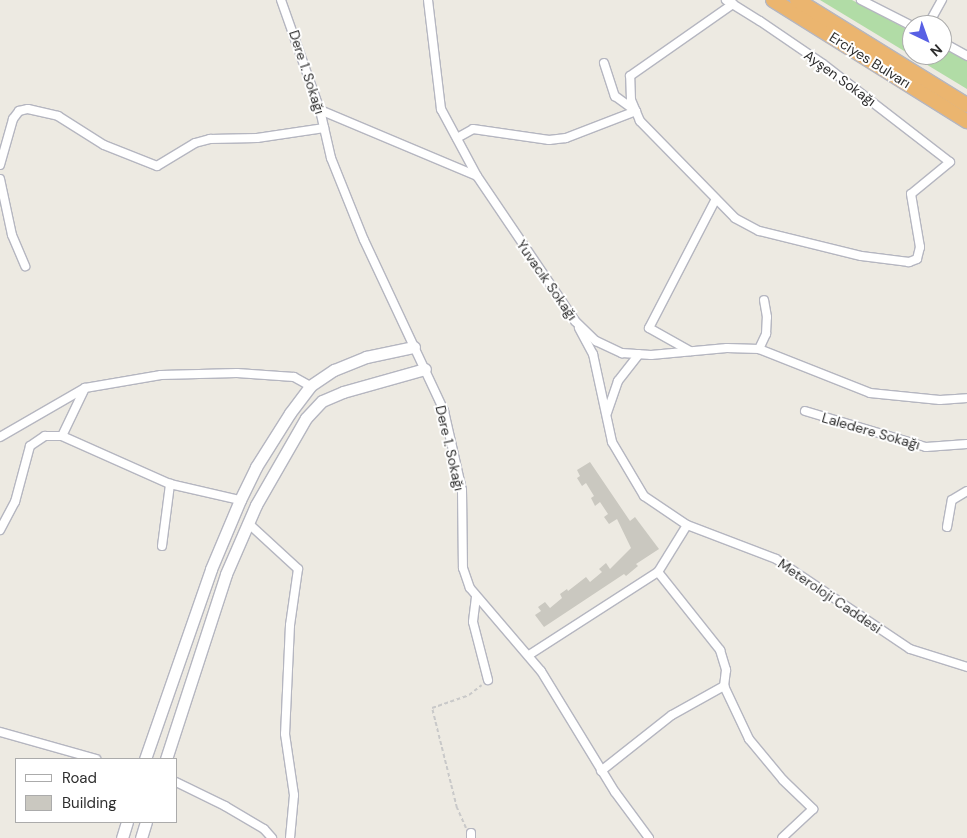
<!DOCTYPE html>
<meta charset="utf-8">
<style>
body{margin:0}
#map{position:relative;width:967px;height:838px;overflow:hidden;background:#edeae2;font-family:"DM Sans",sans-serif}
div>[style]{position:absolute}
.green>*{inset:0;background:#b1dca6}
.building>*{inset:0;background:#cac8c0}
.path>*{height:2px;margin-top:-1px;transform-origin:0;background:repeating-linear-gradient(90deg,#c9c9c9 0 4px,transparent 0 6.5px)}
.roads{filter:drop-shadow(1px 0 #b5b6c0) drop-shadow(-1px 0 #b5b6c0) drop-shadow(0 1px #b5b6c0) drop-shadow(0 -1px #b5b6c0)}
.street>*{height:8px;margin:-4px;padding:0 4px;transform-origin:4px;border-radius:4px;background:#fff}
.secondary>*{height:11px;margin:-5.5px;padding:0 5.5px;transform-origin:5.5px;border-radius:5.5px;background:#fff}
.highway>*{height:14px;margin:-7px;padding:0 7px;transform-origin:7px;border-radius:7px;background:#ebb56f}
span{translate:-50% -50%;white-space:nowrap;text-align:center;line-height:1.15;-webkit-text-stroke:4px #fff;paint-order:stroke}
.street-label{font-size:14px;color:#2e2e2e}
.legend{position:absolute;left:15px;top:758px;width:162px;height:65px;box-sizing:border-box;background:#fff;border:1px solid #ababab;margin:0;padding:6px 9px;list-style:none;font-size:15px;color:#2e2e2e}
.legend li{display:flex;align-items:center;gap:10px;height:25px}
.legend b{width:25px;border:1px solid #ababab}
.north{position:absolute;left:902px;top:15px;width:50px;height:50px;box-sizing:border-box;background:#fff;border:1px solid #ababab;border-radius:50%;rotate:138deg;font-size:14px;font-weight:700;line-height:20px;text-align:center;color:#2e2e2e}
.north::after{content:'';display:block;margin:auto;width:18px;height:22px;background:#5860e4;clip-path:polygon(50% 0,100% 100%,50% 72%,0 100%)}
</style>
<div id="map">
<div class="green">
<div style="clip-path:polygon(820px 0,852px 0,912px 32px,912px 55px,942px 55px,942px 47px,967px 60px,967px 89px)"></div>
</div>
<div class="building">
<div style="clip-path:polygon(590px 462px,630px 521px,635px 517px,659px 549px,636px 564px,638px 566px,626px 576px,624px 574px,544px 627px,535px 615px,541px 611px,538px 607px,545px 602px,550px 608px,562px 598px,560px 594px,567px 589px,568px 591px,586px 577px,590px 582px,602px 572px,599px 569px,606px 563px,610px 569px,631px 548px,617px 519px,609px 524px,604px 517px,608px 514px,600px 502px,595px 506px,591px 498px,594px 496px,586px 483px,582px 486px,577px 478px,580px 476px,577px 470px)"></div>
</div>
<div class="path">
<div style="left:466px;top:828px;width:22px;rotate:-114deg"></div>
<div style="left:457px;top:808px;width:103px;rotate:-104deg"></div>
<div style="left:432px;top:708px;width:39px;rotate:-19deg"></div>
<div style="left:469px;top:695px;width:16px;rotate:-38deg"></div>
</div>
<div class="roads">
<div class="street">
<div style="left:281px;top:0;width:117px;rotate:70.5deg"></div>
<div style="left:320px;top:110px;width:49px;rotate:77.1deg"></div>
<div style="left:331px;top:158px;width:88px;rotate:68.1deg"></div>
<div style="left:364px;top:240px;width:189px;rotate:64.9deg"></div>
<div style="left:444px;top:411px;width:81px;rotate:77.2deg"></div>
<div style="left:462px;top:490px;width:78px;rotate:89.3deg"></div>
<div style="left:463px;top:568px;width:21px;rotate:71deg"></div>
<div style="left:470px;top:588px;width:109px;rotate:49.5deg"></div>
<div style="left:541px;top:671px;width:142px;rotate:58.6deg"></div>
<div style="left:615px;top:792px;width:57px;rotate:53.5deg"></div>
<div style="left:428px;top:0;width:110px;rotate:83.2deg"></div>
<div style="left:441px;top:109px;width:76px;rotate:61.8deg"></div>
<div style="left:477px;top:176px;width:175px;rotate:55.9deg"></div>
<div style="left:575px;top:321px;width:29px;rotate:44deg"></div>
<div style="left:596px;top:341px;width:29px;rotate:25deg"></div>
<div style="left:622px;top:353px;width:29px;rotate:4deg"></div>
<div style="left:651px;top:355px;width:76px;rotate:-5.3deg"></div>
<div style="left:727px;top:348px;width:32px;rotate:2deg"></div>
<div style="left:759px;top:349px;width:119px;rotate:21.6deg"></div>
<div style="left:870px;top:393px;width:70px;rotate:5.7deg"></div>
<div style="left:940px;top:400px;width:27px;rotate:-4deg"></div>
<div style="left:726px;top:0;width:40px;rotate:32deg"></div>
<div style="left:760px;top:21px;width:76px;rotate:34.3deg"></div>
<div style="left:823px;top:64px;width:160px;rotate:37.7deg"></div>
<div style="left:950px;top:162px;width:50px;rotate:140.6deg"></div>
<div style="left:911px;top:194px;width:54px;rotate:80.4deg"></div>
<div style="left:920px;top:247px;width:12px;rotate:104deg"></div>
<div style="left:917px;top:259px;width:9px;rotate:159deg"></div>
<div style="left:909px;top:262px;width:48px;rotate:-172.9deg"></div>
<div style="left:861px;top:256px;width:105px;rotate:-166.2deg"></div>
<div style="left:759px;top:231px;width:27px;rotate:-152deg"></div>
<div style="left:735px;top:218px;width:136px;rotate:-134.4deg"></div>
<div style="left:640px;top:121px;width:23px;rotate:-113deg"></div>
<div style="left:631px;top:100px;width:24px;rotate:-92deg"></div>
<div style="left:630px;top:76px;width:126px;rotate:-35deg"></div>
<div style="left:861px;top:0;width:57px;rotate:27deg"></div>
<div style="left:928px;top:25px;width:29px;rotate:-61deg"></div>
<div style="left:942px;top:42px;width:29px;rotate:29deg"></div>
<div style="left:604px;top:63px;width:35px;rotate:72deg"></div>
<div style="left:615px;top:96px;width:26px;rotate:36deg"></div>
<div style="left:320px;top:110px;width:170px;rotate:22.8deg"></div>
<div style="left:457px;top:138px;width:18px;rotate:-29deg"></div>
<div style="left:473px;top:129px;width:77px;rotate:8.2deg"></div>
<div style="left:549px;top:140px;width:17px;rotate:-7deg"></div>
<div style="left:566px;top:138px;width:75px;rotate:-21.1deg"></div>
<div style="left:0;top:165px;width:48px;rotate:-74.2deg"></div>
<div style="left:13px;top:119px;width:10px;rotate:-53deg"></div>
<div style="left:19px;top:111px;width:9px;rotate:-13deg"></div>
<div style="left:28px;top:109px;width:31px;rotate:13deg"></div>
<div style="left:58px;top:116px;width:54px;rotate:32.2deg"></div>
<div style="left:104px;top:145px;width:57px;rotate:21.6deg"></div>
<div style="left:157px;top:166px;width:44px;rotate:-31.2deg"></div>
<div style="left:195px;top:143px;width:16px;rotate:-15deg"></div>
<div style="left:210px;top:139px;width:47px;rotate:-1.2deg"></div>
<div style="left:257px;top:138px;width:68px;rotate:-8.5deg"></div>
<div style="left:0;top:179px;width:57px;rotate:77.9deg"></div>
<div style="left:12px;top:235px;width:34px;rotate:67deg"></div>
<div style="left:579px;top:328px;width:30px;rotate:62deg"></div>
<div style="left:593px;top:354px;width:90px;rotate:77.8deg"></div>
<div style="left:612px;top:442px;width:63px;rotate:59.3deg"></div>
<div style="left:644px;top:496px;width:52px;rotate:34deg"></div>
<div style="left:687px;top:525px;width:95px;rotate:20.9deg"></div>
<div style="left:776px;top:559px;width:161px;rotate:33.9deg"></div>
<div style="left:910px;top:649px;width:60px;rotate:17.5deg"></div>
<div style="left:759px;top:349px;width:17px;rotate:-65deg"></div>
<div style="left:766px;top:334px;width:17px;rotate:-87deg"></div>
<div style="left:767px;top:317px;width:17px;rotate:-100deg"></div>
<div style="left:690px;top:351px;width:47px;rotate:-150.7deg"></div>
<div style="left:649px;top:328px;width:145px;rotate:-62.6deg"></div>
<div style="left:85px;top:388px;width:53px;rotate:115.6deg"></div>
<div style="left:62px;top:436px;width:118px;rotate:24deg"></div>
<div style="left:170px;top:484px;width:72px;rotate:12.9deg"></div>
<div style="left:805px;top:411px;width:126px;rotate:16.6deg"></div>
<div style="left:926px;top:447px;width:41px;rotate:-4.2deg"></div>
<div style="left:607px;top:413px;width:34px;rotate:-71deg"></div>
<div style="left:618px;top:381px;width:34px;rotate:-52deg"></div>
<div style="left:0;top:437px;width:98px;rotate:-30deg"></div>
<div style="left:85px;top:388px;width:77px;rotate:-9.7deg"></div>
<div style="left:161px;top:375px;width:76px;rotate:-1.5deg"></div>
<div style="left:237px;top:373px;width:57px;rotate:4deg"></div>
<div style="left:294px;top:377px;width:18px;rotate:29deg"></div>
<div style="left:248px;top:523px;width:68px;rotate:42.6deg"></div>
<div style="left:298px;top:569px;width:57px;rotate:98.1deg"></div>
<div style="left:290px;top:625px;width:109px;rotate:92.6deg"></div>
<div style="left:285px;top:734px;width:62px;rotate:81.6deg"></div>
<div style="left:294px;top:795px;width:43px;rotate:95.3deg"></div>
<div style="left:947px;top:527px;width:27px;rotate:-80deg"></div>
<div style="left:952px;top:500px;width:17px;rotate:-31deg"></div>
<div style="left:0;top:530px;width:32px;rotate:-62deg"></div>
<div style="left:15px;top:502px;width:58px;rotate:-75deg"></div>
<div style="left:30px;top:446px;width:18px;rotate:-34deg"></div>
<div style="left:45px;top:436px;width:17px"></div>
<div style="left:162px;top:546px;width:63px;rotate:-82.6deg"></div>
<div style="left:658px;top:572px;width:100px;rotate:51.5deg"></div>
<div style="left:720px;top:650px;width:21px;rotate:73deg"></div>
<div style="left:726px;top:670px;width:16px;rotate:97deg"></div>
<div style="left:724px;top:686px;width:59px;rotate:64.7deg"></div>
<div style="left:749px;top:739px;width:53px;rotate:50.3deg"></div>
<div style="left:783px;top:780px;width:42px;rotate:44deg"></div>
<div style="left:813px;top:809px;width:42px;rotate:136.9deg"></div>
<div style="left:476px;top:597px;width:25px;rotate:97deg"></div>
<div style="left:473px;top:622px;width:60px;rotate:75.5deg"></div>
<div style="left:529px;top:655px;width:153px;rotate:-32.8deg"></div>
<div style="left:658px;top:572px;width:55px;rotate:-58.3deg"></div>
<div style="left:0;top:732px;width:100px;rotate:15.7deg"></div>
<div style="left:601px;top:771px;width:90px;rotate:-38.3deg"></div>
<div style="left:672px;top:715px;width:60px;rotate:-29.1deg"></div>
<div style="left:176px;top:782px;width:55px;rotate:26.1deg"></div>
<div style="left:225px;top:806px;width:45px;rotate:30.5deg"></div>
<div style="left:264px;top:829px;width:12px;rotate:48deg"></div>
<div style="left:471px;top:833px;width:5px;rotate:90deg"></div>
</div>
<div class="secondary">
<div style="left:145px;top:759px;width:201px;rotate:-70.8deg"></div>
<div style="left:211px;top:569px;width:75px;rotate:-67.2deg"></div>
<div style="left:240px;top:500px;width:37px;rotate:-64deg"></div>
<div style="left:256px;top:467px;width:64px;rotate:-57.8deg"></div>
<div style="left:290px;top:413px;width:34px;rotate:-53deg"></div>
<div style="left:310px;top:386px;width:29px;rotate:-34deg"></div>
<div style="left:334px;top:370px;width:35px;rotate:-22deg"></div>
<div style="left:366px;top:357px;width:49px;rotate:-11.8deg"></div>
<div style="left:166px;top:759px;width:194px;rotate:-72deg"></div>
<div style="left:226px;top:574px;width:75px;rotate:-66.5deg"></div>
<div style="left:256px;top:505px;width:100px;rotate:-60.1deg"></div>
<div style="left:306px;top:418px;width:23px;rotate:-47deg"></div>
<div style="left:322px;top:401px;width:23px;rotate:-23deg"></div>
<div style="left:343px;top:392px;width:85px;rotate:-15.7deg"></div>
<div style="left:122px;top:838px;width:17px;rotate:-73deg"></div>
<div style="left:141px;top:838px;width:17px;rotate:-73deg"></div>
</div>
<div class="highway">
<div style="left:773px;top:0;width:229px;rotate:32deg"></div>
<div style="left:797px;top:0;width:200px;rotate:31.7deg"></div>
</div>
</div>
<div class="street-label">
<span style="left:870px;top:60px;rotate:32deg">Erciyes Bulvarı</span>
<span style="left:307px;top:72px;rotate:72deg">Dere 1. Sokağı</span>
<span style="left:840px;top:78px;rotate:36deg">Ayşen Sokağı</span>
<span style="left:547px;top:280px;rotate:55deg">Yuvacık Sokağı</span>
<span style="left:871px;top:431px;rotate:16deg">Laledere Sokağı</span>
<span style="left:450px;top:448px;rotate:77deg">Dere 1. Sokağı</span>
<span style="left:830px;top:596px;rotate:34deg">Meteroloji Caddesi</span>
</div>
<ul class="legend">
<li><b style="height:6px;background:#fff"></b>Road</li>
<li><b style="height:14px;background:#cac8c0"></b>Building</li>
</ul>
<div class="north">N</div>
</div>
